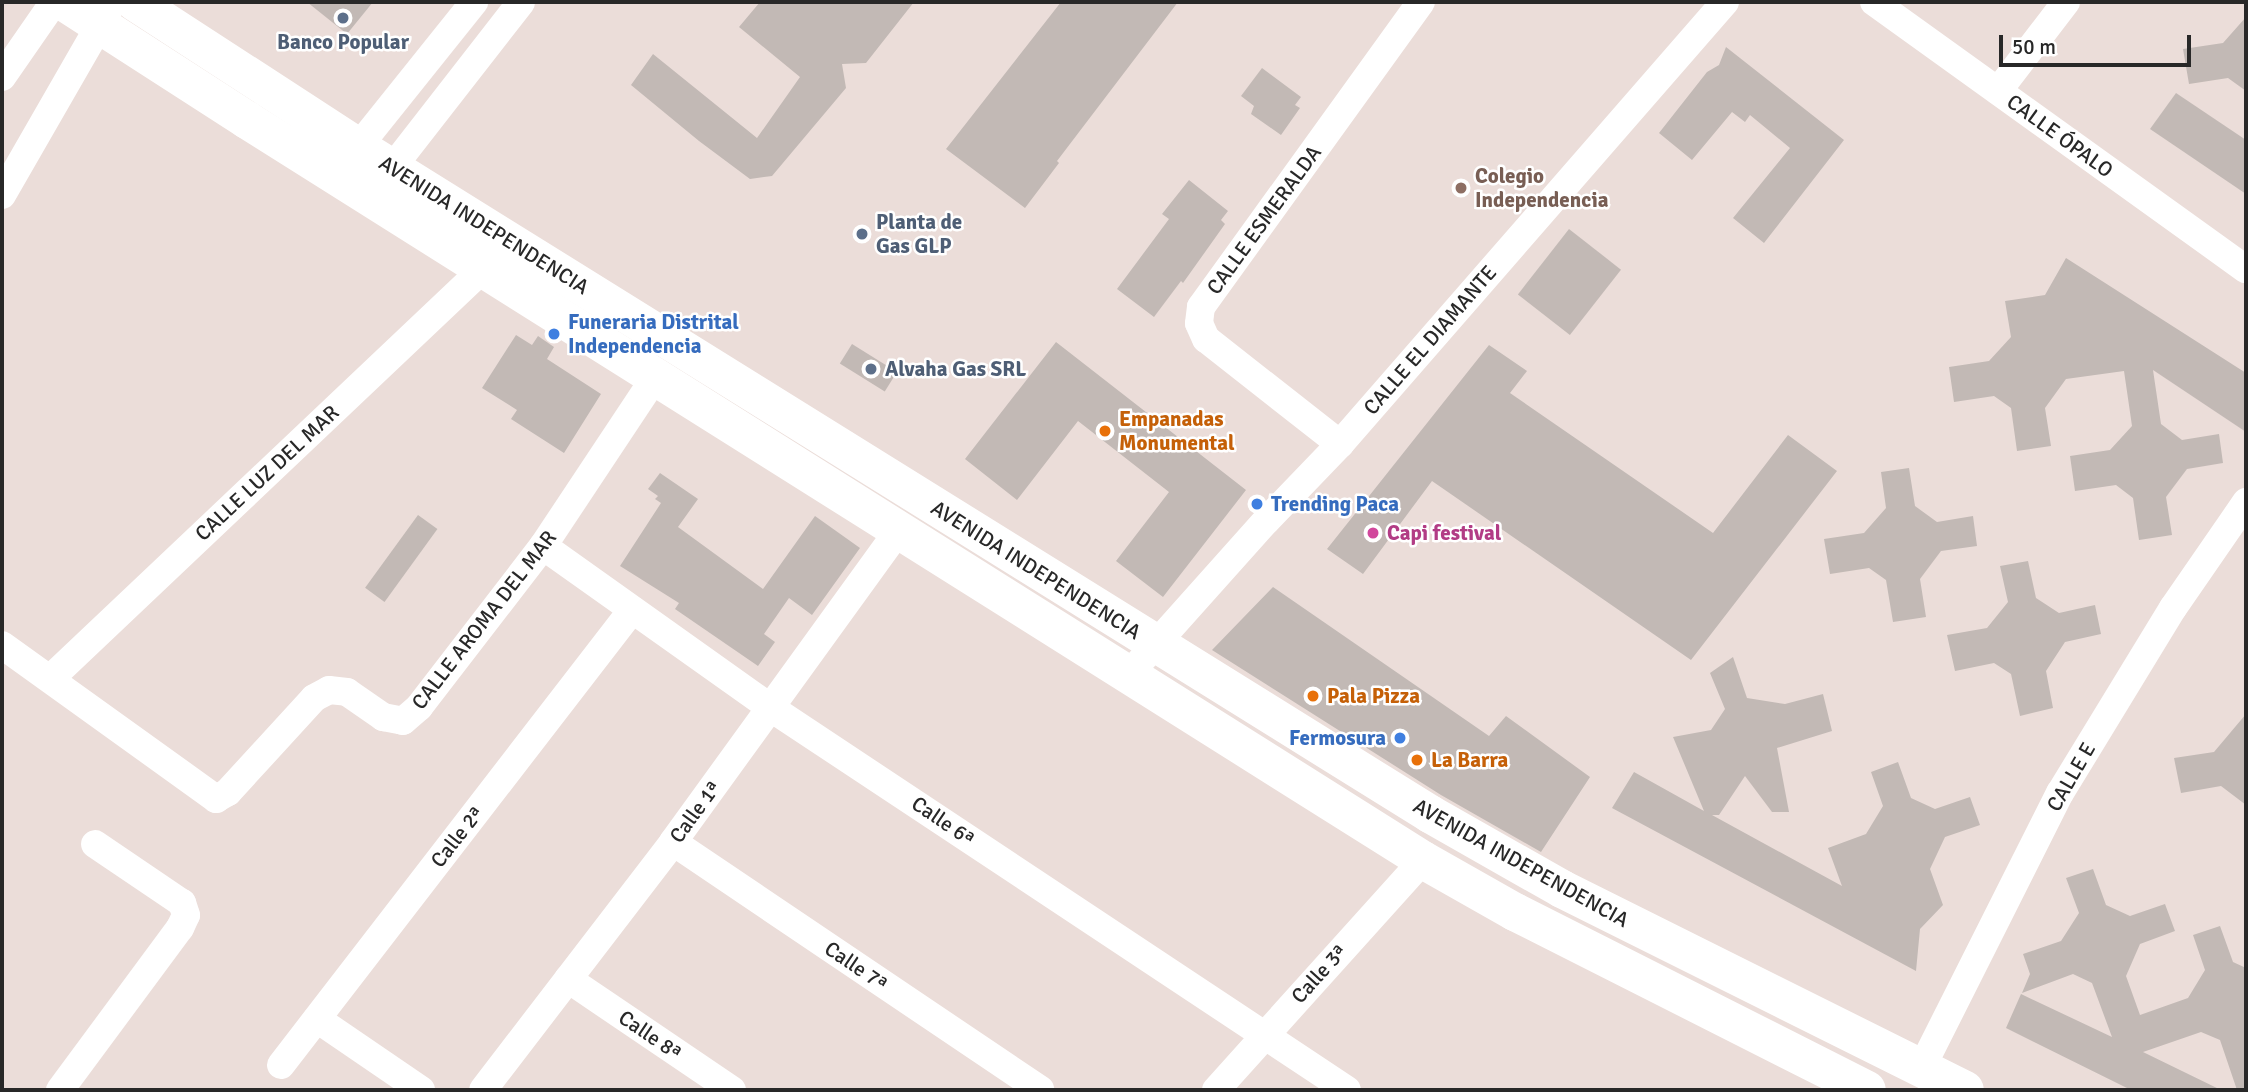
<!DOCTYPE html>
<meta charset="utf-8">
<style>
body{margin:0}
#map{position:relative;width:2248px;height:1092px;overflow:hidden;background:#ebddd9;font-family:Signika,sans-serif}
div>[style]{position:absolute}
.building>*{inset:0;background:#c2b9b5;transform-origin:0 0}
.street>*{height:28px;margin:-14px;padding:0 14px;transform-origin:14px;border-radius:14px;background:#fff}
.secondary>*{height:38px;margin:-19px;padding:0 19px;transform-origin:19px;border-radius:19px;background:#fff}
.dots>*{width:19px;height:19px;translate:-50% -50%;box-sizing:border-box;border:4px solid #fff;border-radius:50%}
span{translate:-50% -50%;white-space:nowrap;text-align:center;line-height:1.15;-webkit-text-stroke:5px #fff;paint-order:stroke}
.service-label{font-size:21px;color:#4e5e75;font-weight:700}
.left{translate:0 -50%;text-align:left}
.street-label{font-size:21px;color:#282828}
.education-label{font-size:21px;color:#785e54;font-weight:700}
.shop-label{font-size:21px;color:#366cbe;font-weight:700}
.right{translate:-100% -50%;text-align:right}
.food-label{font-size:21px;color:#c56008;font-weight:700}
.hotel-label{font-size:21px;color:#b23c85;font-weight:700}
.frame{position:absolute;inset:0;border:4px solid #282828;pointer-events:none}
.scale{position:absolute;left:1999px;top:35px;width:192px;height:32px;box-sizing:border-box;border:4px solid #282828;border-top:0;padding-left:9px;font-size:21px;line-height:24px;white-space:nowrap;color:#282828;-webkit-text-stroke:5px #fff;paint-order:stroke}
</style>
<div id="map">
<div class="building">
<div style="clip-path:polygon(307px 2px,373px 2px,347px 34px)"></div>
<div style="clip-path:polygon(760px 2px,914px 2px,866px 63px,842px 64px,846px 88px,772px 176px,750px 179px,699px 141px,631px 85px,653px 54px,757px 138px,800px 77px,739px 27px)"></div>
<div style="clip-path:polygon(1061px 2px,1178px 2px,1057px 161px,1059px 163px,1025px 208px,946px 149px)"></div>
<div style="clip-path:polygon(2246px 17px,2246px 91px,2228px 78px,2189px 84px,2183px 49px,2223px 43px)"></div>
<div style="clip-path:polygon(1726px 47px,1844px 140px,1764px 243px,1733px 218px,1790px 148px,1750px 115px,1745px 122px,1732px 112px,1692px 160px,1659px 133px,1707px 72px,1719px 65px)"></div>
<div style="clip-path:polygon(1262px 68px,1301px 97px,1295px 105px,1300px 108px,1281px 135px,1251px 114px,1254px 106px,1241px 96px)"></div>
<div style="clip-path:polygon(2176px 93px,2246px 140px,2246px 194px,2150px 129px)"></div>
<div style="clip-path:polygon(1189px 180px,1228px 211px,1221px 220px,1225px 224px,1183px 283px,1181px 281px,1154px 317px,1117px 289px,1169px 219px,1162px 214px)"></div>
<div style="left:1569px;top:229px;width:66px;height:83px;rotate:38deg"></div>
<div style="clip-path:polygon(2066px 258px,2246px 373px,2246px 432px,2153px 370px,2161px 424px,2182px 440px,2219px 434px,2223px 463px,2187px 469px,2166px 497px,2172px 535px,2139px 540px,2133px 498px,2116px 485px,2075px 491px,2070px 456px,2110px 450px,2132px 426px,2124px 371px,2066px 379px,2045px 408px,2051px 446px,2017px 451px,2011px 408px,1994px 396px,1954px 402px,1949px 367px,1989px 361px,2011px 337px,2005px 301px,2045px 295px)"></div>
<div style="clip-path:polygon(516px 335px,532px 345px,538px 336px,554px 347px,547px 359px,601px 394px,564px 453px,511px 419px,517px 410px,482px 388px)"></div>
<div style="clip-path:polygon(1056px 342px,1246px 490px,1163px 597px,1116px 561px,1169px 492px,1078px 421px,1017px 500px,965px 459px)"></div>
<div style="left:852px;top:344px;width:53px;height:23px;rotate:32deg"></div>
<div style="clip-path:polygon(1489px 345px,1527px 371px,1510px 393px,1713px 533px,1788px 435px,1837px 471px,1691px 660px,1432px 481px,1363px 574px,1327px 549px)"></div>
<div style="clip-path:polygon(1909px 468px,1915px 506px,1937px 522px,1973px 516px,1977px 546px,1941px 551px,1920px 579px,1926px 617px,1893px 622px,1886px 580px,1869px 568px,1830px 574px,1824px 539px,1864px 533px,1886px 508px,1881px 472px)"></div>
<div style="clip-path:polygon(660px 473px,698px 499px,678px 527px,763px 589px,815px 516px,860px 548px,812px 615px,789px 598px,764px 634px,775px 642px,758px 666px,675px 609px,679px 603px,620px 566px,661px 503px,655px 499px,658px 496px,648px 489px)"></div>
<div style="left:418px;top:515px;width:24px;height:90px;rotate:36deg"></div>
<div style="clip-path:polygon(2028px 561px,2036px 598px,2059px 613px,2095px 605px,2101px 634px,2065px 642px,2046px 671px,2053px 708px,2020px 716px,2011px 674px,1994px 663px,1955px 671px,1947px 635px,1987px 628px,2008px 602px,2000px 566px)"></div>
<div style="clip-path:polygon(1273px 587px,1489px 736px,1506px 716px,1590px 777px,1541px 852px,1441px 795px,1212px 650px)"></div>
<div style="clip-path:polygon(1733px 657px,1747px 698px,1785px 704px,1823px 694px,1832px 731px,1777px 748px,1789px 812px,1772px 812px,1745px 776px,1719px 815px,1712px 815px,1842px 886px,1828px 848px,1866px 834px,1883px 806px,1871px 772px,1898px 762px,1911px 798px,1935px 809px,1970px 797px,1980px 825px,1945px 837px,1930px 869px,1943px 905px,1920px 929px,1916px 971px,1612px 808px,1634px 772px,1704px 811px,1673px 737px,1711px 730px,1725px 709px,1710px 673px)"></div>
<div style="clip-path:polygon(2246px 714px,2246px 805px,2221px 786px,2181px 793px,2174px 758px,2214px 752px)"></div>
<div style="clip-path:polygon(2093px 869px,2106px 905px,2130px 916px,2165px 904px,2175px 931px,2140px 944px,2126px 976px,2140px 1015px,2188px 998px,2205px 970px,2193px 935px,2220px 926px,2233px 962px,2246px 968px,2246px 1090px,2237px 1090px,2220px 1040px,2201px 1032px,2143px 1052px,2221px 1090px,2131px 1090px,2006px 1028px,2021px 994px,2112px 1037px,2092px 983px,2073px 974px,2022px 993px,2030px 974px,2023px 954px,2061px 941px,2079px 913px,2066px 878px)"></div>
</div>
<div class="street">
<div style="left:1874px;top:2px;width:458px;rotate:35.7deg"></div>
<div style="left:2px;top:77px;width:91px;rotate:-55.3deg"></div>
<div style="left:1998px;top:91px;width:112px;rotate:-52.6deg"></div>
<div style="left:358px;top:147px;width:186px;rotate:-51.3deg"></div>
<div style="left:392px;top:168px;width:210px;rotate:-52.1deg"></div>
<div style="left:2px;top:195px;width:223px;rotate:-60.1deg"></div>
<div style="left:1340px;top:444px;width:170px;rotate:-141.9deg"></div>
<div style="left:1206px;top:339px;width:17px;rotate:-114deg"></div>
<div style="left:1199px;top:323px;width:16px;rotate:-83deg"></div>
<div style="left:1201px;top:307px;width:376px;rotate:-54.2deg"></div>
<div style="left:543px;top:546px;width:280px;rotate:35.4deg"></div>
<div style="left:771px;top:708px;width:691px;rotate:33.55deg"></div>
<div style="left:2px;top:645px;width:264px;rotate:35.7deg"></div>
<div style="left:216px;top:799px;width:14px;rotate:-30deg"></div>
<div style="left:228px;top:792px;width:127px;rotate:-47.5deg"></div>
<div style="left:314px;top:698px;width:17px;rotate:-28deg"></div>
<div style="left:329px;top:690px;width:18px;rotate:6deg"></div>
<div style="left:347px;top:692px;width:44px;rotate:34.8deg"></div>
<div style="left:383px;top:717px;width:20px;rotate:11deg"></div>
<div style="left:403px;top:721px;width:21px;rotate:-41deg"></div>
<div style="left:419px;top:707px;width:203px;rotate:-52.4deg"></div>
<div style="left:543px;top:546px;width:204px;rotate:-56.4deg"></div>
<div style="left:1129px;top:674px;width:205px;rotate:-48.2deg"></div>
<div style="left:1266px;top:521px;width:107px;rotate:-46.1deg"></div>
<div style="left:1340px;top:444px;width:586px;rotate:-48.94deg"></div>
<div style="left:51px;top:678px;width:596px;rotate:-43.44deg"></div>
<div style="left:673px;top:842px;width:443px;rotate:34deg"></div>
<div style="left:568px;top:979px;width:198px;rotate:34.1deg"></div>
<div style="left:317px;top:1019px;width:126px;rotate:34.3deg"></div>
<div style="left:281px;top:1065px;width:575px;rotate:-52.35deg"></div>
<div style="left:1922px;top:1067px;width:307px;rotate:-63.3deg"></div>
<div style="left:2060px;top:793px;width:217px;rotate:-58.6deg"></div>
<div style="left:2173px;top:608px;width:129px;rotate:-55.4deg"></div>
<div style="left:60px;top:1090px;width:202px;rotate:-53.5deg"></div>
<div style="left:180px;top:928px;width:14px;rotate:-65deg"></div>
<div style="left:186px;top:915px;width:13px;rotate:-108deg"></div>
<div style="left:182px;top:903px;width:105px;rotate:-145.9deg"></div>
<div style="left:483px;top:1090px;width:312px;rotate:-52.5deg"></div>
<div style="left:673px;top:842px;width:387px;rotate:-54.1deg"></div>
<div style="left:1216px;top:1090px;width:309px;rotate:-48deg"></div>
</div>
<div class="secondary">
<div style="left:64px;top:2px;width:218px;rotate:32.8deg"></div>
<div style="left:247px;top:120px;width:1389px;rotate:32.18deg"></div>
<div style="left:1423px;top:860px;width:106px;rotate:29.5deg"></div>
<div style="left:1515px;top:912px;width:394px;rotate:26.8deg"></div>
<div style="left:135px;top:2px;width:266px;rotate:33deg"></div>
<div style="left:358px;top:147px;width:1263px;rotate:31.89deg"></div>
<div style="left:1430px;top:814px;width:152px;rotate:29.6deg"></div>
<div style="left:1562px;top:889px;width:450px;rotate:26.5deg"></div>
</div>
<div class="dots">
<div style="left:343px;top:18px;background:#5c6f8a"></div>
<div style="left:1461px;top:188px;background:#8d6e63"></div>
<div style="left:862px;top:234px;background:#5c6f8a"></div>
<div style="left:554px;top:334px;background:#3f7fe0"></div>
<div style="left:871px;top:369px;background:#5c6f8a"></div>
<div style="left:1105px;top:431px;background:#e8710a"></div>
<div style="left:1257px;top:504px;background:#3f7fe0"></div>
<div style="left:1373px;top:533px;background:#d1479c"></div>
<div style="left:1313px;top:696px;background:#e8710a"></div>
<div style="left:1400px;top:738px;background:#3f7fe0"></div>
<div style="left:1417px;top:760px;background:#e8710a"></div>
</div>
<div class="service-label">
<span style="left:343px;top:42px">Banco Popular</span>
<span class="left" style="left:876px;top:234px">Planta de<br>Gas GLP</span>
<span class="left" style="left:885px;top:369px">Alvaha Gas SRL</span>
</div>
<div class="street-label">
<span style="left:2060px;top:136px;rotate:36deg">CALLE ÓPALO</span>
<span style="left:1264px;top:220px;rotate:-54deg">CALLE ESMERALDA</span>
<span style="left:484px;top:225px;rotate:32deg">AVENIDA INDEPENDENCIA</span>
<span style="left:1430px;top:340px;rotate:-49deg">CALLE EL DIAMANTE</span>
<span style="left:267px;top:473px;rotate:-43deg">CALLE LUZ DEL MAR</span>
<span style="left:1036px;top:570px;rotate:32deg">AVENIDA INDEPENDENCIA</span>
<span style="left:484px;top:620px;rotate:-52deg">CALLE AROMA DEL MAR</span>
<span style="left:2071px;top:777px;rotate:-60deg">CALLE E</span>
<span style="left:695px;top:812px;rotate:-54deg">Calle 1ª</span>
<span style="left:943px;top:821px;rotate:34deg">Calle 6ª</span>
<span style="left:457px;top:837px;rotate:-52deg">Calle 2ª</span>
<span style="left:1521px;top:863px;rotate:29deg">AVENIDA INDEPENDENCIA</span>
<span style="left:856px;top:966px;rotate:34deg">Calle 7ª</span>
<span style="left:1319px;top:974px;rotate:-48deg">Calle 3ª</span>
<span style="left:650px;top:1035px;rotate:34deg">Calle 8ª</span>
</div>
<div class="education-label">
<span class="left" style="left:1475px;top:188px">Colegio<br>Independencia</span>
</div>
<div class="shop-label">
<span class="left" style="left:568px;top:334px">Funeraria Distrital<br>Independencia</span>
<span class="left" style="left:1271px;top:504px">Trending Paca</span>
<span class="right" style="left:1386px;top:738px">Fermosura</span>
</div>
<div class="food-label">
<span class="left" style="left:1119px;top:431px">Empanadas<br>Monumental</span>
<span class="left" style="left:1327px;top:696px">Pala Pizza</span>
<span class="left" style="left:1431px;top:760px">La Barra</span>
</div>
<div class="hotel-label">
<span class="left" style="left:1387px;top:533px">Capi festival</span>
</div>
<div class="frame"></div>
<div class="scale">50 m</div>
</div>
